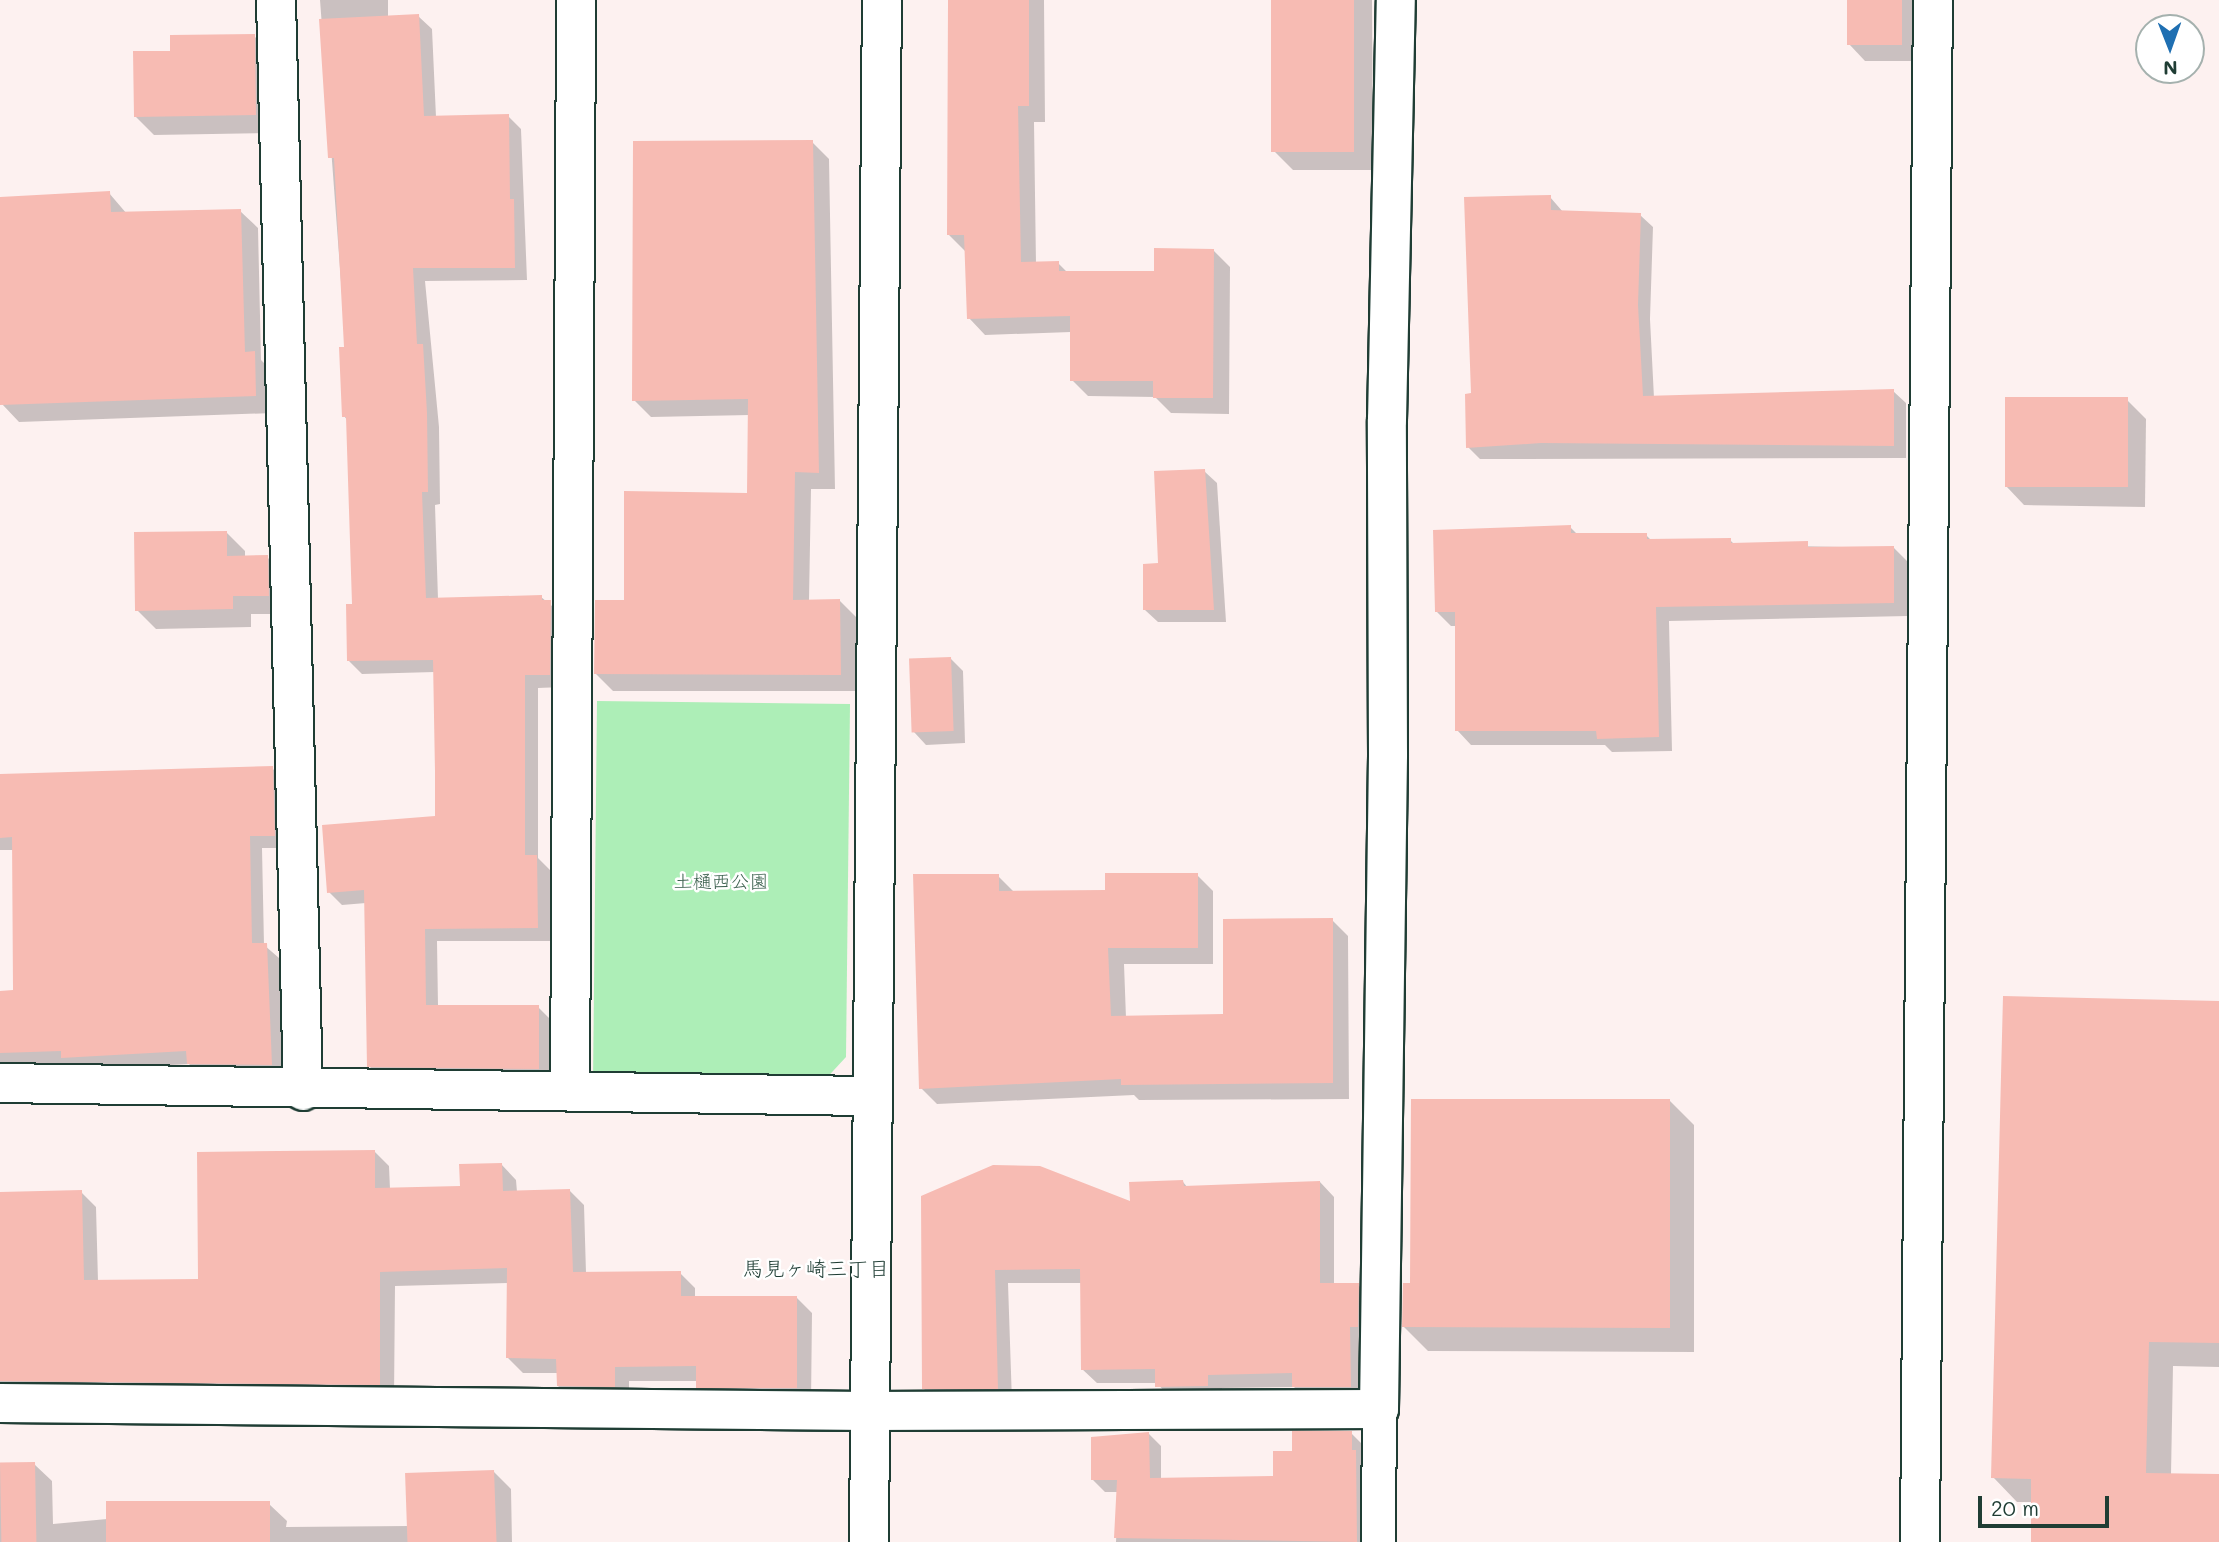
<!DOCTYPE html>
<meta charset="utf-8">
<style>
body{margin:0}
#map{position:relative;width:2219px;height:1542px;overflow:hidden;background:#fdf1f0;font-family:Mali,"Klee One",sans-serif}
div>[style]{position:absolute}
.green>*{inset:0;background:#adeeb7}
.shadow>*{inset:0;background:#0003}
.building>*{inset:0;background:#f7bbb3;transform-origin:0 0}
.roads{filter:drop-shadow(2px 0 #1f3d34) drop-shadow(-2px 0 #1f3d34) drop-shadow(0 2px #1f3d34) drop-shadow(0 -2px #1f3d34)}
.pedestrian>*{height:33px;margin:-16.5px;padding:0 16.5px;transform-origin:16.5px;border-radius:16.5px;background:#fff}
.minor>*{height:38px;margin:-19px;padding:0 19px;transform-origin:19px;border-radius:19px;background:#fff}
.tertiary>*{height:38px;margin:-19px;padding:0 19px;transform-origin:19px;border-radius:19px;background:#fff}
span{translate:-50% -50%;white-space:nowrap;text-align:center;line-height:1.15;-webkit-text-stroke:5px #fff;paint-order:stroke}
.park-label{font-size:19px;color:#3b604e}
.neighbourhood-label{font-size:21px;color:#1f3d34}
.north{position:absolute;left:2135px;top:14px;width:70px;height:70px;box-sizing:border-box;background:#fff;border:2px solid #a5b1ae;border-radius:50%;rotate:179deg;font-size:19px;font-weight:700;line-height:28px;text-align:center;color:#1f3d34}
.north::after{content:'';display:block;margin:auto;width:24px;height:32px;background:#1f6fb2;clip-path:polygon(50% 0,100% 100%,50% 72%,0 100%)}
.scale{position:absolute;left:1978px;top:1496px;width:131px;height:32px;box-sizing:border-box;border:4px solid #1f3d34;border-top:0;padding-left:9px;font-size:21px;line-height:24px;white-space:nowrap;color:#1f3d34;-webkit-text-stroke:5px #fff;paint-order:stroke}
</style>
<div id="map">
<div class="green">
<div style="clip-path:polygon(597px 701px,850px 704px,846px 1057px,821px 1084px,593px 1082px)"></div>
</div>
<div class="shadow">
<div style="clip-path:polygon(320px 0,388px 0,388px 18px,418px 16px,432px 29px,436px 117px,508px 116px,521px 129px,527px 280px,425px 281px,439px 427px,440px 504px,435px 505px,438px 599px,541px 597px,563px 615px,563px 687px,538px 688px,538px 858px,550px 870px,550px 941px,437px 941px,438px 1006px,538px 1007px,551px 1020px,551px 1082px,382px 1079px,369px 1066px,366px 903px,342px 905px,329px 892px,437px 817px,435px 672px,362px 674px,349px 661px,354px 605px,348px 421px,344px 416px,346px 349px)"></div>
<div style="clip-path:polygon(949px 0,1044px 0,1045px 122px,1034px 122px,1036px 264px,1058px 263px,1068px 273px,1156px 273px,1214px 251px,1230px 267px,1229px 414px,1171px 413px,1155px 397px,1088px 396px,1072px 380px,1071px 332px,985px 335px,969px 318px,966px 252px,949px 235px)"></div>
<div style="clip-path:polygon(1273px 0,1372px 0,1373px 170px,1293px 170px,1274px 151px)"></div>
<div style="clip-path:polygon(1849px 0,1918px 0,1917px 61px,1865px 61px,1849px 44px)"></div>
<div style="clip-path:polygon(254px 36px,273px 55px,274px 133px,154px 135px,135px 116px,172px 53px)"></div>
<div style="clip-path:polygon(812px 142px,829px 159px,835px 489px,811px 489px,809px 601px,840px 601px,857px 618px,857px 691px,613px 691px,596px 674px,625px 602px,749px 494px,750px 415px,651px 417px,634px 400px)"></div>
<div style="clip-path:polygon(109px 193px,127px 214px,240px 211px,258px 228px,261px 360px,272px 371px,273px 413px,19px 422px,2px 404px,0 199px)"></div>
<div style="clip-path:polygon(1550px 197px,1563px 212px,1640px 215px,1653px 227px,1650px 319px,1654px 398px,1893px 391px,1906px 403px,1906px 458px,1480px 459px,1468px 447px,1473px 395px)"></div>
<div style="clip-path:polygon(2127px 400px,2146px 419px,2145px 507px,2024px 505px,2006px 486px)"></div>
<div style="clip-path:polygon(1204px 471px,1217px 483px,1226px 622px,1158px 622px,1145px 610px,1160px 565px)"></div>
<div style="clip-path:polygon(1570px 527px,1578px 535px,1646px 535px,1652px 541px,1730px 540px,1735px 545px,1894px 548px,1908px 562px,1908px 616px,1669px 621px,1672px 751px,1612px 752px,1605px 745px,1471px 745px,1457px 730px,1457px 626px,1451px 626px,1437px 612px)"></div>
<div style="clip-path:polygon(226px 532px,245px 551px,245px 558px,267px 557px,286px 576px,287px 614px,251px 614px,251px 627px,156px 629px,137px 610px)"></div>
<div style="clip-path:polygon(950px 658px,963px 671px,965px 743px,926px 745px,914px 732px)"></div>
<div style="clip-path:polygon(272px 768px,285px 781px,287px 848px,262px 848px,264px 945px,279px 958px,284px 1077px,201px 1076px,189px 1064px,76px 1070px,69px 1063px,0 1065px,0 992px,15px 992px,14px 850px,0 850px,0 775px)"></div>
<div style="clip-path:polygon(1197px 875px,1213px 891px,1213px 964px,1124px 964px,1126px 1018px,1225px 1016px,1332px 920px,1348px 936px,1349px 1099px,1139px 1100px,1134px 1095px,937px 1104px,921px 1088px,998px 876px,1015px 893px,1107px 892px)"></div>
<div style="clip-path:polygon(2219px 1003px,2219px 1367px,2173px 1366px,2171px 1475px,2219px 1476px,2219px 1542px,2032px 1542px,2033px 1502px,2017px 1502px,1993px 1477px)"></div>
<div style="clip-path:polygon(1670px 1101px,1694px 1125px,1694px 1352px,1428px 1351px,1404px 1327px,1412px 1284px)"></div>
<div style="clip-path:polygon(374px 1151px,389px 1166px,390px 1189px,462px 1188px,501px 1164px,516px 1180px,517px 1192px,569px 1190px,584px 1205px,586px 1273px,680px 1273px,695px 1288px,695px 1298px,797px 1298px,812px 1313px,811px 1403px,713px 1402px,698px 1387px,698px 1381px,629px 1381px,629px 1401px,573px 1401px,558px 1386px,558px 1373px,523px 1373px,508px 1358px,508px 1283px,395px 1286px,394px 1399px,0 1400px,0 1194px,81px 1192px,96px 1207px,98px 1281px,200px 1281px)"></div>
<div style="clip-path:polygon(1183px 1182px,1188px 1188px,1320px 1182px,1334px 1197px,1334px 1285px,1358px 1285px,1373px 1299px,1365px 1401px,1308px 1401px,1294px 1387px,1222px 1388px,1222px 1399px,1172px 1400px,1157px 1383px,1097px 1383px,1082px 1369px,1082px 1283px,1008px 1283px,1012px 1402px,938px 1403px,923px 1388px,922px 1197px,1131px 1204px)"></div>
<div style="clip-path:polygon(1351px 1433px,1363px 1445px,1368px 1542px,1116px 1542px,1118px 1492px,1105px 1492px,1093px 1480px,1149px 1434px,1161px 1446px,1161px 1479px,1275px 1477px,1294px 1453px)"></div>
<div style="clip-path:polygon(34px 1464px,52px 1481px,53px 1524px,269px 1504px,287px 1521px,286px 1527px,409px 1526px,493px 1471px,511px 1489px,512px 1542px,0 1542px,0 1465px)"></div>
</div>
<div class="building">
<div style="clip-path:polygon(948px 0,1029px 0,1029px 106px,1018px 106px,1021px 262px,1059px 261px,1059px 271px,1154px 271px,1154px 248px,1214px 249px,1213px 398px,1153px 398px,1153px 381px,1070px 381px,1070px 316px,967px 319px,964px 235px,947px 235px)"></div>
<div style="left:1271px;top:0;width:83px;height:152px"></div>
<div style="left:1847px;top:0;width:55px;height:45px"></div>
<div style="clip-path:polygon(419px 14px,424px 116px,509px 114px,510px 199px,514px 199px,515px 268px,413px 268px,417px 344px,423px 344px,427px 413px,428px 492px,422px 492px,426px 598px,542px 595px,542px 600px,551px 600px,550px 675px,525px 675px,525px 855px,537px 855px,538px 928px,425px 929px,426px 1005px,539px 1005px,539px 1069px,367px 1067px,364px 890px,327px 893px,322px 825px,435px 816px,435px 772px,433px 660px,347px 661px,346px 604px,352px 604px,346px 417px,342px 417px,339px 347px,344px 347px,334px 158px,328px 158px,319px 19px)"></div>
<div style="clip-path:polygon(255px 34px,256px 115px,134px 117px,133px 51px,170px 51px,170px 35px)"></div>
<div style="clip-path:polygon(813px 140px,819px 473px,795px 472px,793px 600px,840px 599px,841px 675px,594px 674px,595px 600px,624px 600px,624px 491px,747px 493px,748px 399px,632px 401px,633px 141px)"></div>
<div style="clip-path:polygon(110px 191px,111px 212px,241px 209px,245px 352px,255px 351px,256px 396px,0 405px,0 197px)"></div>
<div style="clip-path:polygon(1551px 195px,1551px 210px,1641px 213px,1638px 305px,1643px 396px,1894px 389px,1894px 446px,1541px 443px,1466px 448px,1465px 394px,1471px 393px,1464px 197px)"></div>
<div style="left:2005px;top:397px;width:123px;height:90px"></div>
<div style="clip-path:polygon(1205px 469px,1214px 610px,1143px 610px,1143px 564px,1158px 563px,1154px 471px)"></div>
<div style="clip-path:polygon(1571px 525px,1571px 533px,1647px 533px,1647px 539px,1731px 538px,1731px 543px,1808px 541px,1808px 547px,1894px 546px,1894px 603px,1656px 607px,1659px 737px,1597px 739px,1596px 731px,1455px 731px,1455px 612px,1435px 612px,1433px 530px)"></div>
<div style="clip-path:polygon(227px 531px,227px 556px,268px 555px,269px 596px,233px 596px,233px 609px,135px 611px,134px 532px)"></div>
<div style="left:951px;top:657px;width:74px;height:42px;rotate:88deg"></div>
<div style="clip-path:polygon(273px 766px,275px 836px,250px 836px,252px 943px,267px 943px,272px 1065px,187px 1064px,186px 1051px,61px 1058px,61px 1051px,0 1053px,0 991px,13px 990px,12px 837px,0 838px,0 774px)"></div>
<div style="clip-path:polygon(1105px 873px,1198px 873px,1198px 948px,1108px 948px,1111px 1016px,1223px 1014px,1223px 919px,1333px 918px,1333px 1083px,1121px 1085px,1121px 1079px,919px 1089px,913px 874px,999px 874px,999px 891px,1105px 890px)"></div>
<div style="clip-path:polygon(2003px 996px,2219px 1001px,2219px 1343px,2149px 1342px,2146px 1473px,2219px 1474px,2219px 1542px,2031px 1542px,2031px 1479px,1991px 1478px)"></div>
<div style="clip-path:polygon(1411px 1099px,1670px 1099px,1670px 1328px,1402px 1327px,1403px 1283px,1410px 1283px)"></div>
<div style="clip-path:polygon(375px 1150px,375px 1188px,460px 1186px,459px 1164px,502px 1163px,503px 1191px,570px 1189px,573px 1272px,681px 1271px,681px 1296px,797px 1296px,797px 1388px,696px 1388px,696px 1366px,615px 1367px,615px 1387px,557px 1386px,556px 1359px,506px 1358px,507px 1268px,380px 1272px,380px 1385px,0 1381px,0 1192px,82px 1190px,84px 1280px,198px 1279px,197px 1152px)"></div>
<div style="clip-path:polygon(993px 1165px,1040px 1166px,1130px 1201px,1129px 1182px,1183px 1180px,1184px 1186px,1320px 1181px,1320px 1283px,1359px 1283px,1358px 1327px,1350px 1327px,1351px 1387px,1292px 1387px,1292px 1373px,1208px 1375px,1208px 1386px,1155px 1387px,1155px 1369px,1081px 1370px,1080px 1269px,995px 1270px,998px 1389px,922px 1389px,921px 1196px)"></div>
<div style="clip-path:polygon(1292px 1431px,1352px 1431px,1352px 1450px,1356px 1450px,1357px 1542px,1114px 1538px,1117px 1480px,1091px 1480px,1091px 1437px,1149px 1432px,1150px 1478px,1273px 1476px,1273px 1451px,1292px 1451px)"></div>
<div style="left:35px;top:1462px;width:80px;height:35px;rotate:89deg"></div>
<div style="left:494px;top:1470px;width:72px;height:89px;rotate:88deg"></div>
<div style="left:106px;top:1501px;width:164px;height:41px"></div>
</div>
<div class="roads">
<div class="pedestrian">
<div style="left:1378px;top:1542px;width:133px;rotate:-89.6deg"></div>
</div>
<div class="minor">
<div style="left:276px;top:0;width:1091px;rotate:88.58deg"></div>
<div style="left:0;top:1083px;width:870px;rotate:0.86deg"></div>
<div style="left:570px;top:1090px;width:1090px;rotate:-89.68deg"></div>
<div style="left:0;top:1403px;width:868px;rotate:0.53deg"></div>
<div style="left:868px;top:1411px;width:511px;rotate:-0.22deg"></div>
<div style="left:1379px;top:1409px;width:655px;rotate:-89.21deg"></div>
<div style="left:1388px;top:754px;width:334px;rotate:-90.2deg"></div>
<div style="left:1387px;top:420px;width:420px;rotate:-88.8deg"></div>
<div style="left:869px;top:1542px;width:1542px;rotate:-89.52deg"></div>
</div>
<div class="tertiary">
<div style="left:1920px;top:1542px;width:1542px;rotate:-89.52deg"></div>
</div>
</div>
<div class="park-label">
<span style="left:721px;top:881px">土樋西公園</span>
</div>
<div class="neighbourhood-label">
<span style="left:816px;top:1268px">馬見ヶ崎三丁目</span>
</div>
<div class="north">N</div>
<div class="scale">20 m</div>
</div>
